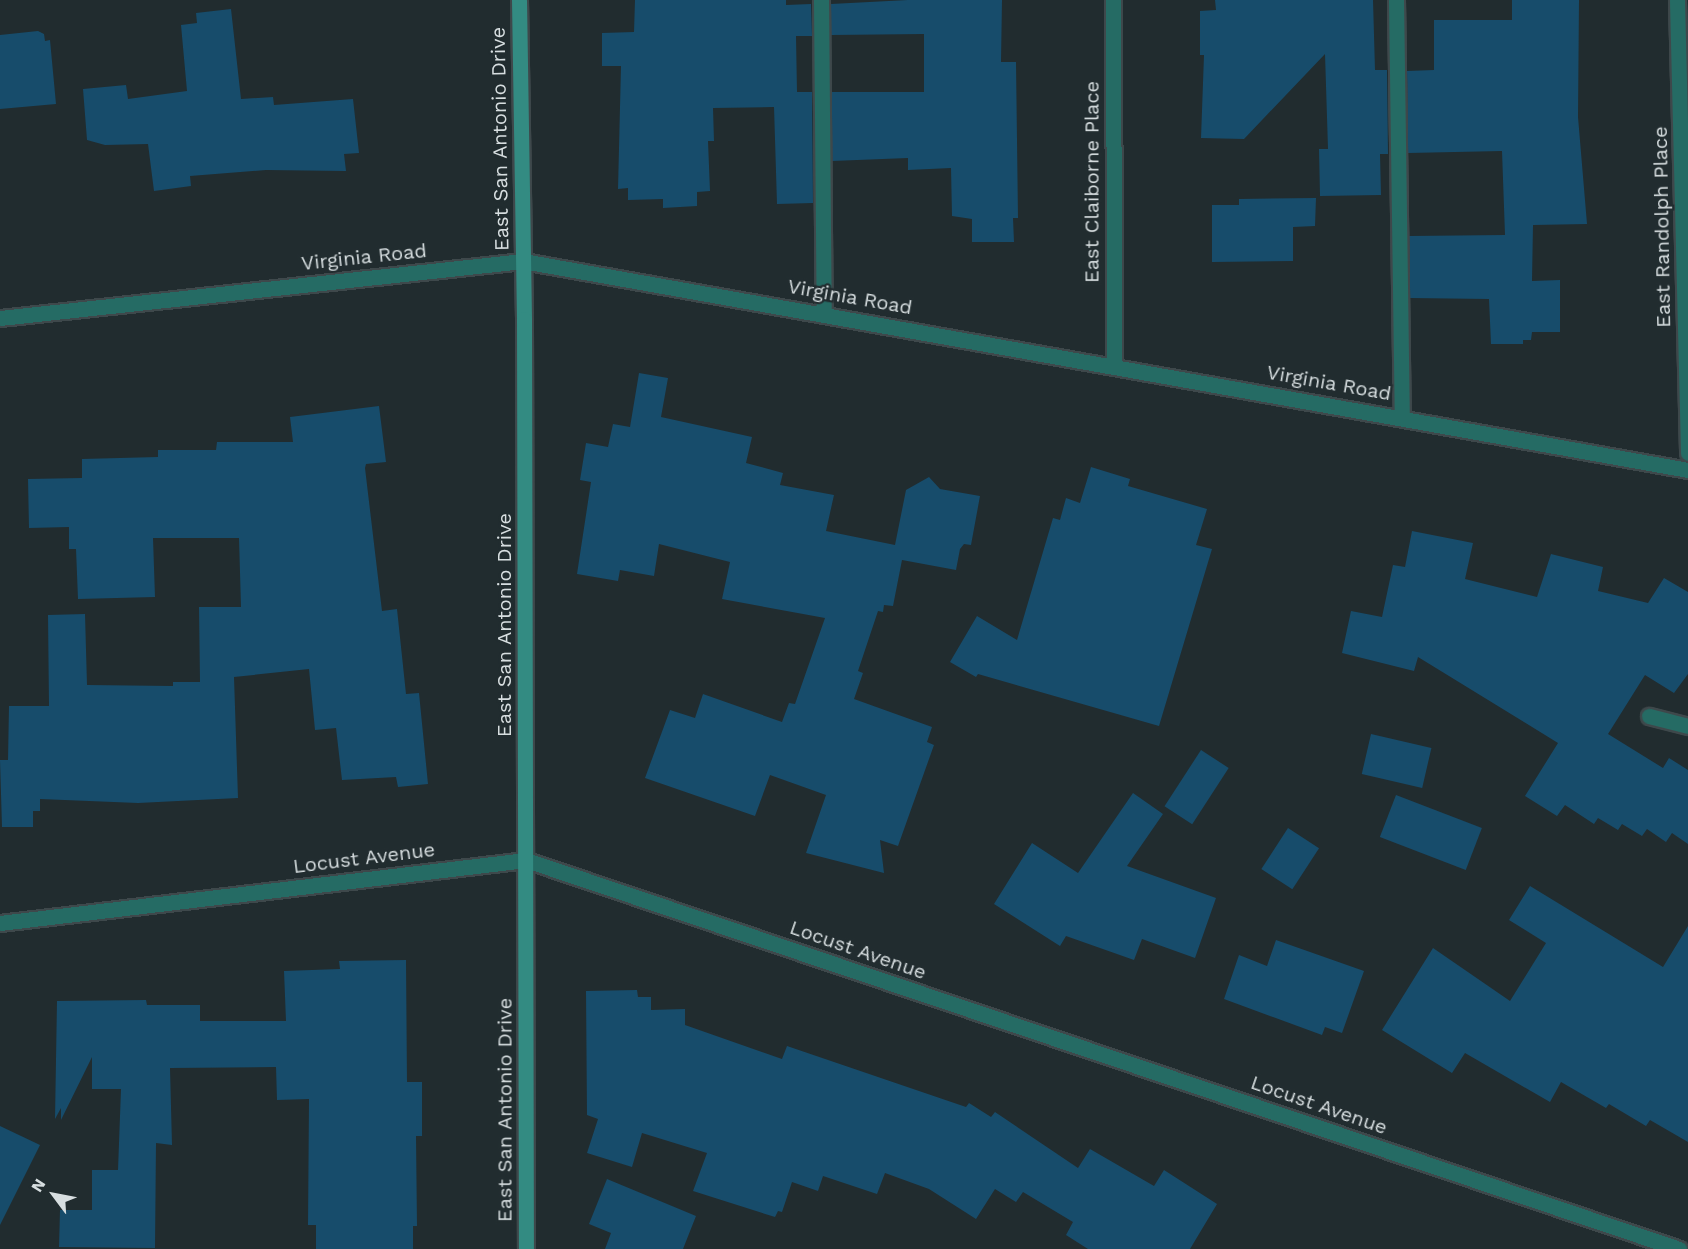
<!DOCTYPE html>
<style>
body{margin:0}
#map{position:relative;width:1688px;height:1249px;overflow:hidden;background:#212c2f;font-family:"Work Sans",sans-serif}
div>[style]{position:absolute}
.building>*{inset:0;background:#174c6b;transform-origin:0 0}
.roads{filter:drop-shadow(2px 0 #3e484b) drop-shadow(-2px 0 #3e484b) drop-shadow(0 2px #3e484b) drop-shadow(0 -2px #3e484b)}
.lane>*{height:15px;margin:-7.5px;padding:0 7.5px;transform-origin:7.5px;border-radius:7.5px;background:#256b64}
.street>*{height:15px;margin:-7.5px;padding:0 7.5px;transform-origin:7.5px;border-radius:7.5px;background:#256b64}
.secondary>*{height:15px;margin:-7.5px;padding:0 7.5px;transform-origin:7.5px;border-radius:7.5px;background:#338b82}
span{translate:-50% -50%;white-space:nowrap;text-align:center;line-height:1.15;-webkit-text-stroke:4.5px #212c2f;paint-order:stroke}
.street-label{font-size:20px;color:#d7dee0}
.north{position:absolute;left:24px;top:1165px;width:60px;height:60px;-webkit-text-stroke:4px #212c2f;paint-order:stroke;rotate:302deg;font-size:16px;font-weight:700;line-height:24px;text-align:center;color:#d7dee0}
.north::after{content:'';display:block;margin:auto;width:21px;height:27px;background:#d7dee0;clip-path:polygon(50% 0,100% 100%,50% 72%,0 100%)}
</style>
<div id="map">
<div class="building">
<div style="clip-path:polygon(635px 0,786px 0,786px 5px,811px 4px,812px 36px,796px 36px,797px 92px,812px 92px,813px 203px,777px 204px,774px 107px,713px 108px,714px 141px,708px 141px,710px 191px,697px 192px,697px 206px,663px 208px,663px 199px,628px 200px,628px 188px,618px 189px,621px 66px,602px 66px,602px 33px,634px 32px)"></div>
<div style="clip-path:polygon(908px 0,1002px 0,1001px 62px,1016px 62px,1018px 218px,1013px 218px,1014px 242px,972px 242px,972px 219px,952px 216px,951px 168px,908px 170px,908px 158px,832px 161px,832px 92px,924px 92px,924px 34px,831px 35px,831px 4px)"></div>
<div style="clip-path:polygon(1215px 0,1373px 0,1375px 70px,1387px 70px,1388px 154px,1380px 154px,1381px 195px,1320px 196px,1319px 149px,1328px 149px,1325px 54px,1244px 139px,1201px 138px,1204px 55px,1200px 55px,1200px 11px,1216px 10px)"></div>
<div style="clip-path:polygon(1512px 0,1579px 0,1578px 117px,1587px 224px,1533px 225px,1532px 281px,1560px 280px,1560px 332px,1532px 332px,1531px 340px,1523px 340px,1523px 344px,1491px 344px,1489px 299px,1410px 298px,1409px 236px,1505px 235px,1502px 151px,1408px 153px,1407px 71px,1434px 70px,1434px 20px,1512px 20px)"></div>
<div style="clip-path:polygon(231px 9px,241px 99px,273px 97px,274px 105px,353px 99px,359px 153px,344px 154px,346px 171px,266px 170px,190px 176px,191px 186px,154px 191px,148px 144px,105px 145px,87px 140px,83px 89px,126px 85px,128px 99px,187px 91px,181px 25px,197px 23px,196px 13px)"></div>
<div style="clip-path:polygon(38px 31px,44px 34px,45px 41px,50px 40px,56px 104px,0 109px,0 35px)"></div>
<div style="clip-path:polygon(1316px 198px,1315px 226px,1293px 227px,1293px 261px,1212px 262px,1212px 205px,1239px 205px,1239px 199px)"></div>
<div style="clip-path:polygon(639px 373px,668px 378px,661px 417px,752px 437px,746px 463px,783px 473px,780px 485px,834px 495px,826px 531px,895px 545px,906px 490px,929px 477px,940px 489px,980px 496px,971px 545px,964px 544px,960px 549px,956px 570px,902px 560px,893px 606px,884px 605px,883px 612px,878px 611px,858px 671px,863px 673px,854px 699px,932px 727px,927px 742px,934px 745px,898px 846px,880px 840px,884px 873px,806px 853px,826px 795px,770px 775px,755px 816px,645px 778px,670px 710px,695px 718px,703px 694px,782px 722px,789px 703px,795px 704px,825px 618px,722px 599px,730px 562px,659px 544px,654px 576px,620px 570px,618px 581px,577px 574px,591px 482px,580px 480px,586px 443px,608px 447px,613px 424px,630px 427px)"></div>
<div style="clip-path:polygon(379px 406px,386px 462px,366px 464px,365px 468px,382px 611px,397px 609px,406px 694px,419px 693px,428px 784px,398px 787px,396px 777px,342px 780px,336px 728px,315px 730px,309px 669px,234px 677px,238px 798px,138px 803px,40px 799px,40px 811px,33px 811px,33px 827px,2px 827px,0 760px,8px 760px,9px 706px,49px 706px,48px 615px,85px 614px,87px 685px,173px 686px,173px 682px,200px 682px,199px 607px,241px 607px,239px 538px,153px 538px,155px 597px,78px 599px,76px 549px,69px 549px,69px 527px,29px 528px,28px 479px,82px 478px,82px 459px,158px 457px,158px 450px,216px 450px,217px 442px,293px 442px,290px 417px)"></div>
<div style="clip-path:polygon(1091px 467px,1130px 479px,1128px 486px,1207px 509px,1196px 545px,1212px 549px,1159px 726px,978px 674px,976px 677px,950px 662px,977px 616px,1017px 640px,1053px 518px,1060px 520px,1066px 498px,1080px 503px)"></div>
<div style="clip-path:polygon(1412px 531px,1473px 543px,1465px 579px,1537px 597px,1551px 554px,1603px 567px,1598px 591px,1648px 603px,1664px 578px,1688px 592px,1688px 674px,1674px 693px,1645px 675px,1608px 734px,1663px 768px,1669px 758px,1688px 770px,1688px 844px,1672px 833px,1666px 842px,1647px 829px,1642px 836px,1622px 824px,1618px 830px,1598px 818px,1594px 824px,1565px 805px,1557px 816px,1525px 796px,1558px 743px,1418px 657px,1414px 671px,1342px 653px,1351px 611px,1382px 617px,1393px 565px,1405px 567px)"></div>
<div style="left:1371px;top:734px;width:62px;height:41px;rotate:13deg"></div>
<div style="left:1201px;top:750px;width:33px;height:67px;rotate:33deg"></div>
<div style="clip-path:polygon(1133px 793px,1163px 814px,1127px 866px,1216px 898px,1195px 958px,1142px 939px,1134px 960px,1066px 936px,1060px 946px,994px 904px,1032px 843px,1078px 873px)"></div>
<div style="left:1396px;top:795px;width:92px;height:45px;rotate:21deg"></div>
<div style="left:1288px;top:828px;width:37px;height:49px;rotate:33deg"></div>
<div style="clip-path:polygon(1530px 886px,1663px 967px,1688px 926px,1688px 1142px,1650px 1120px,1646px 1126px,1609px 1104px,1606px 1108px,1561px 1082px,1550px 1102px,1465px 1053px,1452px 1073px,1382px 1030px,1433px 948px,1510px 1001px,1546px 943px,1509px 920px)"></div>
<div style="clip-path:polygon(1276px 940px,1364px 971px,1342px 1033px,1325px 1027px,1322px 1035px,1224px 999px,1239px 955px,1267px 966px)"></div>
<div style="clip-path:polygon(406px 960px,407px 1082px,422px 1082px,422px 1136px,416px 1136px,417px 1226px,413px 1226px,413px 1249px,316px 1249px,316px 1225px,308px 1225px,309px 1099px,277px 1100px,276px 1067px,170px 1068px,172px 1145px,156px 1143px,155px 1248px,59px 1247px,60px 1210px,92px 1210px,92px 1170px,118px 1170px,121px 1089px,92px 1089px,92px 1057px,61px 1120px,61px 1108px,55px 1119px,57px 1001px,146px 1000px,147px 1005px,200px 1005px,200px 1021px,286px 1021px,284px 971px,340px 969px,339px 961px)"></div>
<div style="clip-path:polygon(637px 990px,638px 997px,651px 997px,651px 1010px,685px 1009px,685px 1025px,782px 1059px,787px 1046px,966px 1107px,969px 1103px,991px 1117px,995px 1112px,1078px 1168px,1090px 1149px,1154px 1186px,1164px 1170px,1217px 1204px,1190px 1249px,1088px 1249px,1066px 1235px,1073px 1222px,1023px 1192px,1016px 1202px,995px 1189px,976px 1219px,929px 1189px,885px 1173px,877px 1194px,823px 1176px,818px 1191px,792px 1182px,782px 1212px,778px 1211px,775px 1217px,693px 1191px,707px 1153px,642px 1133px,632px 1167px,587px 1153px,598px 1119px,587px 1115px,586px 991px)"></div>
<div style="clip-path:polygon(0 1126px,40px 1145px,0 1225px)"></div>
<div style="clip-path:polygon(607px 1179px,696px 1216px,683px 1249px,605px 1249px,611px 1233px,589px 1224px)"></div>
</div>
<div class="roads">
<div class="lane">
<div style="left:821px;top:0;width:314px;rotate:89.5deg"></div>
<div style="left:1396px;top:0;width:417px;rotate:89.2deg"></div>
<div style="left:1649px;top:716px;width:40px;rotate:14.4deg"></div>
</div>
<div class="street">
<div style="left:1113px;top:0;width:364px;rotate:89.8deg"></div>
<div style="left:1677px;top:0;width:453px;rotate:88.6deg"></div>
<div style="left:0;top:318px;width:526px;rotate:-6.22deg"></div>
<div style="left:523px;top:261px;width:1184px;rotate:10.17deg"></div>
<div style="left:0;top:923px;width:530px;rotate:-6.83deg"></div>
<div style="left:526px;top:860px;width:1217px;rotate:18.64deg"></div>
</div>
<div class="secondary">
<div style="left:519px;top:0;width:319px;rotate:89.1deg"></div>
<div style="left:524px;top:319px;width:930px;rotate:89.88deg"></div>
</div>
</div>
<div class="street-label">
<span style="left:500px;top:139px;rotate:-91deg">East San Antonio Drive</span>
<span style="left:1092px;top:182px;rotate:-90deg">East Claiborne Place</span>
<span style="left:1662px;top:227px;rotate:-91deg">East Randolph Place</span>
<span style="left:364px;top:257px;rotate:-6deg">Virginia Road</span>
<span style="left:850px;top:297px;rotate:10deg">Virginia Road</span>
<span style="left:1329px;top:383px;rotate:10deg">Virginia Road</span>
<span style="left:504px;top:625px;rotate:-90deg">East San Antonio Drive</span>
<span style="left:364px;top:858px;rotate:-7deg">Locust Avenue</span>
<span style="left:858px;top:950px;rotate:19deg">Locust Avenue</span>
<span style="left:1319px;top:1105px;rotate:19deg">Locust Avenue</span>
<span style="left:505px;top:1110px;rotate:-90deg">East San Antonio Drive</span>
</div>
<div class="north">N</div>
</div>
